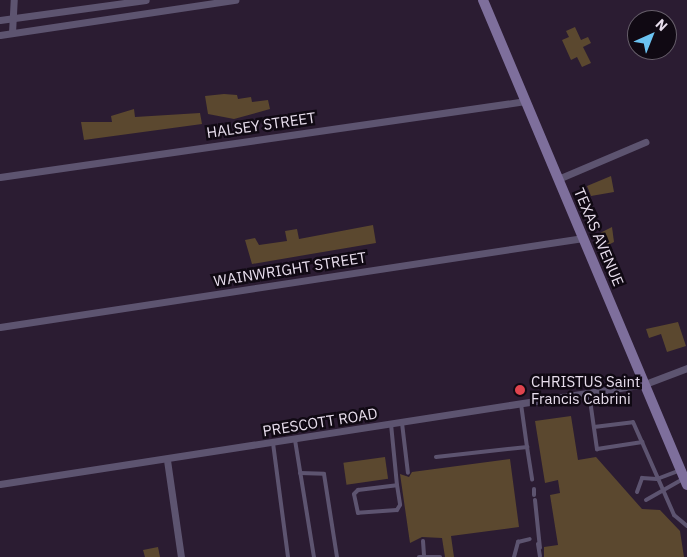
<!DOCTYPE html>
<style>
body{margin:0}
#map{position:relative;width:687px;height:557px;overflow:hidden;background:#2b1c32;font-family:"IBM Plex Sans",sans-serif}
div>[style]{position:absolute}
.building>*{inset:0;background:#5b482f;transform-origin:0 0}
.lane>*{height:4px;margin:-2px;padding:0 2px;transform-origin:2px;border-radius:2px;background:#5d5470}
.street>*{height:7px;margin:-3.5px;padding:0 3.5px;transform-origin:3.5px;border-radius:3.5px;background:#5d5470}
.secondary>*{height:10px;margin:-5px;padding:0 5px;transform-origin:5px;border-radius:5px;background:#7e6f9c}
.dots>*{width:14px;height:14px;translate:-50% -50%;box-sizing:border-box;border:2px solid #100913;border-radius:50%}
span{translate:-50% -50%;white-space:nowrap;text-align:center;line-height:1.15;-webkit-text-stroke:5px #100913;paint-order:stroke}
.street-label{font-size:15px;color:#e8deed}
.poi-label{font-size:15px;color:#e8deed}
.left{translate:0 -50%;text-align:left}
.north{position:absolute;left:627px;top:10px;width:50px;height:50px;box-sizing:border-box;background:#100913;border:1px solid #665e6a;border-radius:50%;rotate:44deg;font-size:14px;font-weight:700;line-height:20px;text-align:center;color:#e8deed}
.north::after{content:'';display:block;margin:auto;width:18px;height:22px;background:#6bc3f2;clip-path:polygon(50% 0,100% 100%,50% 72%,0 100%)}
</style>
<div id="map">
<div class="building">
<div style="clip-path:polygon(575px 27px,581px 40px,588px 37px,591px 43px,583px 47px,591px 63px,582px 67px,577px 57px,571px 60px,562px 40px,569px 37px,566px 31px)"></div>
<div style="clip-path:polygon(224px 94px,237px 95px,238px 99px,251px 97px,252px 102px,268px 100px,270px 109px,234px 119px,208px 114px,205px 96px)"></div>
<div style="clip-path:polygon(134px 109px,135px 117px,200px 113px,202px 124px,84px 140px,81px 122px,112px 122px,111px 116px)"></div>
<div style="clip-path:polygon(611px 176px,614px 192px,591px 196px,587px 186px)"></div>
<div style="clip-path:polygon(373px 225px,376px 243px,252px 264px,245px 240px,255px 238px,259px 245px,287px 241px,285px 231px,297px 229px,299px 239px)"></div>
<div style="clip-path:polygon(612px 227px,614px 242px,604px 247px,598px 234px)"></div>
<div style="clip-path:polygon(678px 322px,686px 346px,667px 352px,661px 334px,649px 338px,646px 329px)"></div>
<div style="clip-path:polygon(571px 416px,578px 460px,596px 457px,642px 509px,660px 510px,680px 531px,684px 557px,544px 557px,544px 547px,558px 545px,550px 495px,560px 493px,558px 480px,545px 483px,535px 421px)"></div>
<div style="left:385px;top:457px;width:22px;height:42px;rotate:82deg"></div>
<div style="clip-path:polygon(510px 459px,519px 527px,451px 536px,454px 557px,445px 557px,442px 538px,422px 537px,410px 543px,400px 474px,409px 477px,412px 472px)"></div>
<div style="clip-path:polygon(158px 547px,160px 557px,145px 557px,143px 550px)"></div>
</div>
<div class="lane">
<div style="left:589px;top:393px;width:57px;rotate:81.9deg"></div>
<div style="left:597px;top:449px;width:46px;rotate:-8.8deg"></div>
<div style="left:642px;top:442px;width:80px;rotate:66.3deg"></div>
<div style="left:674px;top:515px;width:17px;rotate:40deg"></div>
<div style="left:402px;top:423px;width:50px;rotate:83.2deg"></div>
<div style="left:391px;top:424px;width:61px;rotate:84.4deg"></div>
<div style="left:397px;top:485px;width:20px;rotate:81deg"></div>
<div style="left:400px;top:505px;width:6px;rotate:121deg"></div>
<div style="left:397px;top:510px;width:39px;rotate:176deg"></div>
<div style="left:358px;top:513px;width:19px;rotate:-102deg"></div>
<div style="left:354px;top:494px;width:6px;rotate:-45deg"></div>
<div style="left:358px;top:490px;width:39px;rotate:-7deg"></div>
<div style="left:594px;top:427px;width:39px;rotate:-7deg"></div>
<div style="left:633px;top:422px;width:22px;rotate:66deg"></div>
<div style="left:295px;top:440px;width:119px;rotate:80.8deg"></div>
<div style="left:273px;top:443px;width:115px;rotate:82.5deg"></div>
<div style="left:527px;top:447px;width:33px;rotate:81deg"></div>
<div style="left:436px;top:457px;width:92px;rotate:-6.3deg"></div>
<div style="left:527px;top:447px;width:43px;rotate:-97.9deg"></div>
<div style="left:300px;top:473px;width:24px;rotate:2deg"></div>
<div style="left:324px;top:474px;width:84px;rotate:81.1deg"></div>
<div style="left:534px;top:489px;width:6px;rotate:90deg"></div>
<div style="left:637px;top:492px;width:15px;rotate:-70deg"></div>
<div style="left:642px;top:478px;width:15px;rotate:4deg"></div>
<div style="left:657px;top:479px;width:25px;rotate:-21deg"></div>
<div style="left:535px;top:500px;width:48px;rotate:84.1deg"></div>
<div style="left:646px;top:500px;width:43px;rotate:-29.6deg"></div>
<div style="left:423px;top:541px;width:16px;rotate:86deg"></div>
<div style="left:538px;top:544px;width:12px;rotate:81deg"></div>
<div style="left:419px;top:557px;width:21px"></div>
<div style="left:514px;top:557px;width:16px;rotate:-75deg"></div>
<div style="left:518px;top:542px;width:12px;rotate:-14deg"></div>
</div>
<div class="street">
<div style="left:0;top:20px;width:147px;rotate:-7.8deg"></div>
<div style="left:12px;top:33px;width:33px;rotate:-87deg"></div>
<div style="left:0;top:35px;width:238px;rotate:-8.5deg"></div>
<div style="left:0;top:177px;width:531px;rotate:-8.22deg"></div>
<div style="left:558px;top:179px;width:95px;rotate:-23deg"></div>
<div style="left:0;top:327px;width:590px;rotate:-8.68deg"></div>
<div style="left:167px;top:460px;width:98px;rotate:81.8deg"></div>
<div style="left:0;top:484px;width:653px;rotate:-8.81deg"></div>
<div style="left:645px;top:384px;width:45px;rotate:-20.9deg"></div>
</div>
<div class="secondary">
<div style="left:483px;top:0;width:526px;rotate:67.19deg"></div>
</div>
<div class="dots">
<div style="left:520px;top:390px;background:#e0444e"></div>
</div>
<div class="street-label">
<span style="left:261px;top:125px;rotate:-8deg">HALSEY STREET</span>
<span style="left:599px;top:237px;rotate:67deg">TEXAS AVENUE</span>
<span style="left:290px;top:269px;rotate:-9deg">WAINWRIGHT STREET</span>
<span style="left:320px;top:422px;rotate:-9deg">PRESCOTT ROAD</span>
</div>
<div class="poi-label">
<span class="left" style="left:531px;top:390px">CHRISTUS Saint<br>Francis Cabrini</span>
</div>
<div class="north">N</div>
</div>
